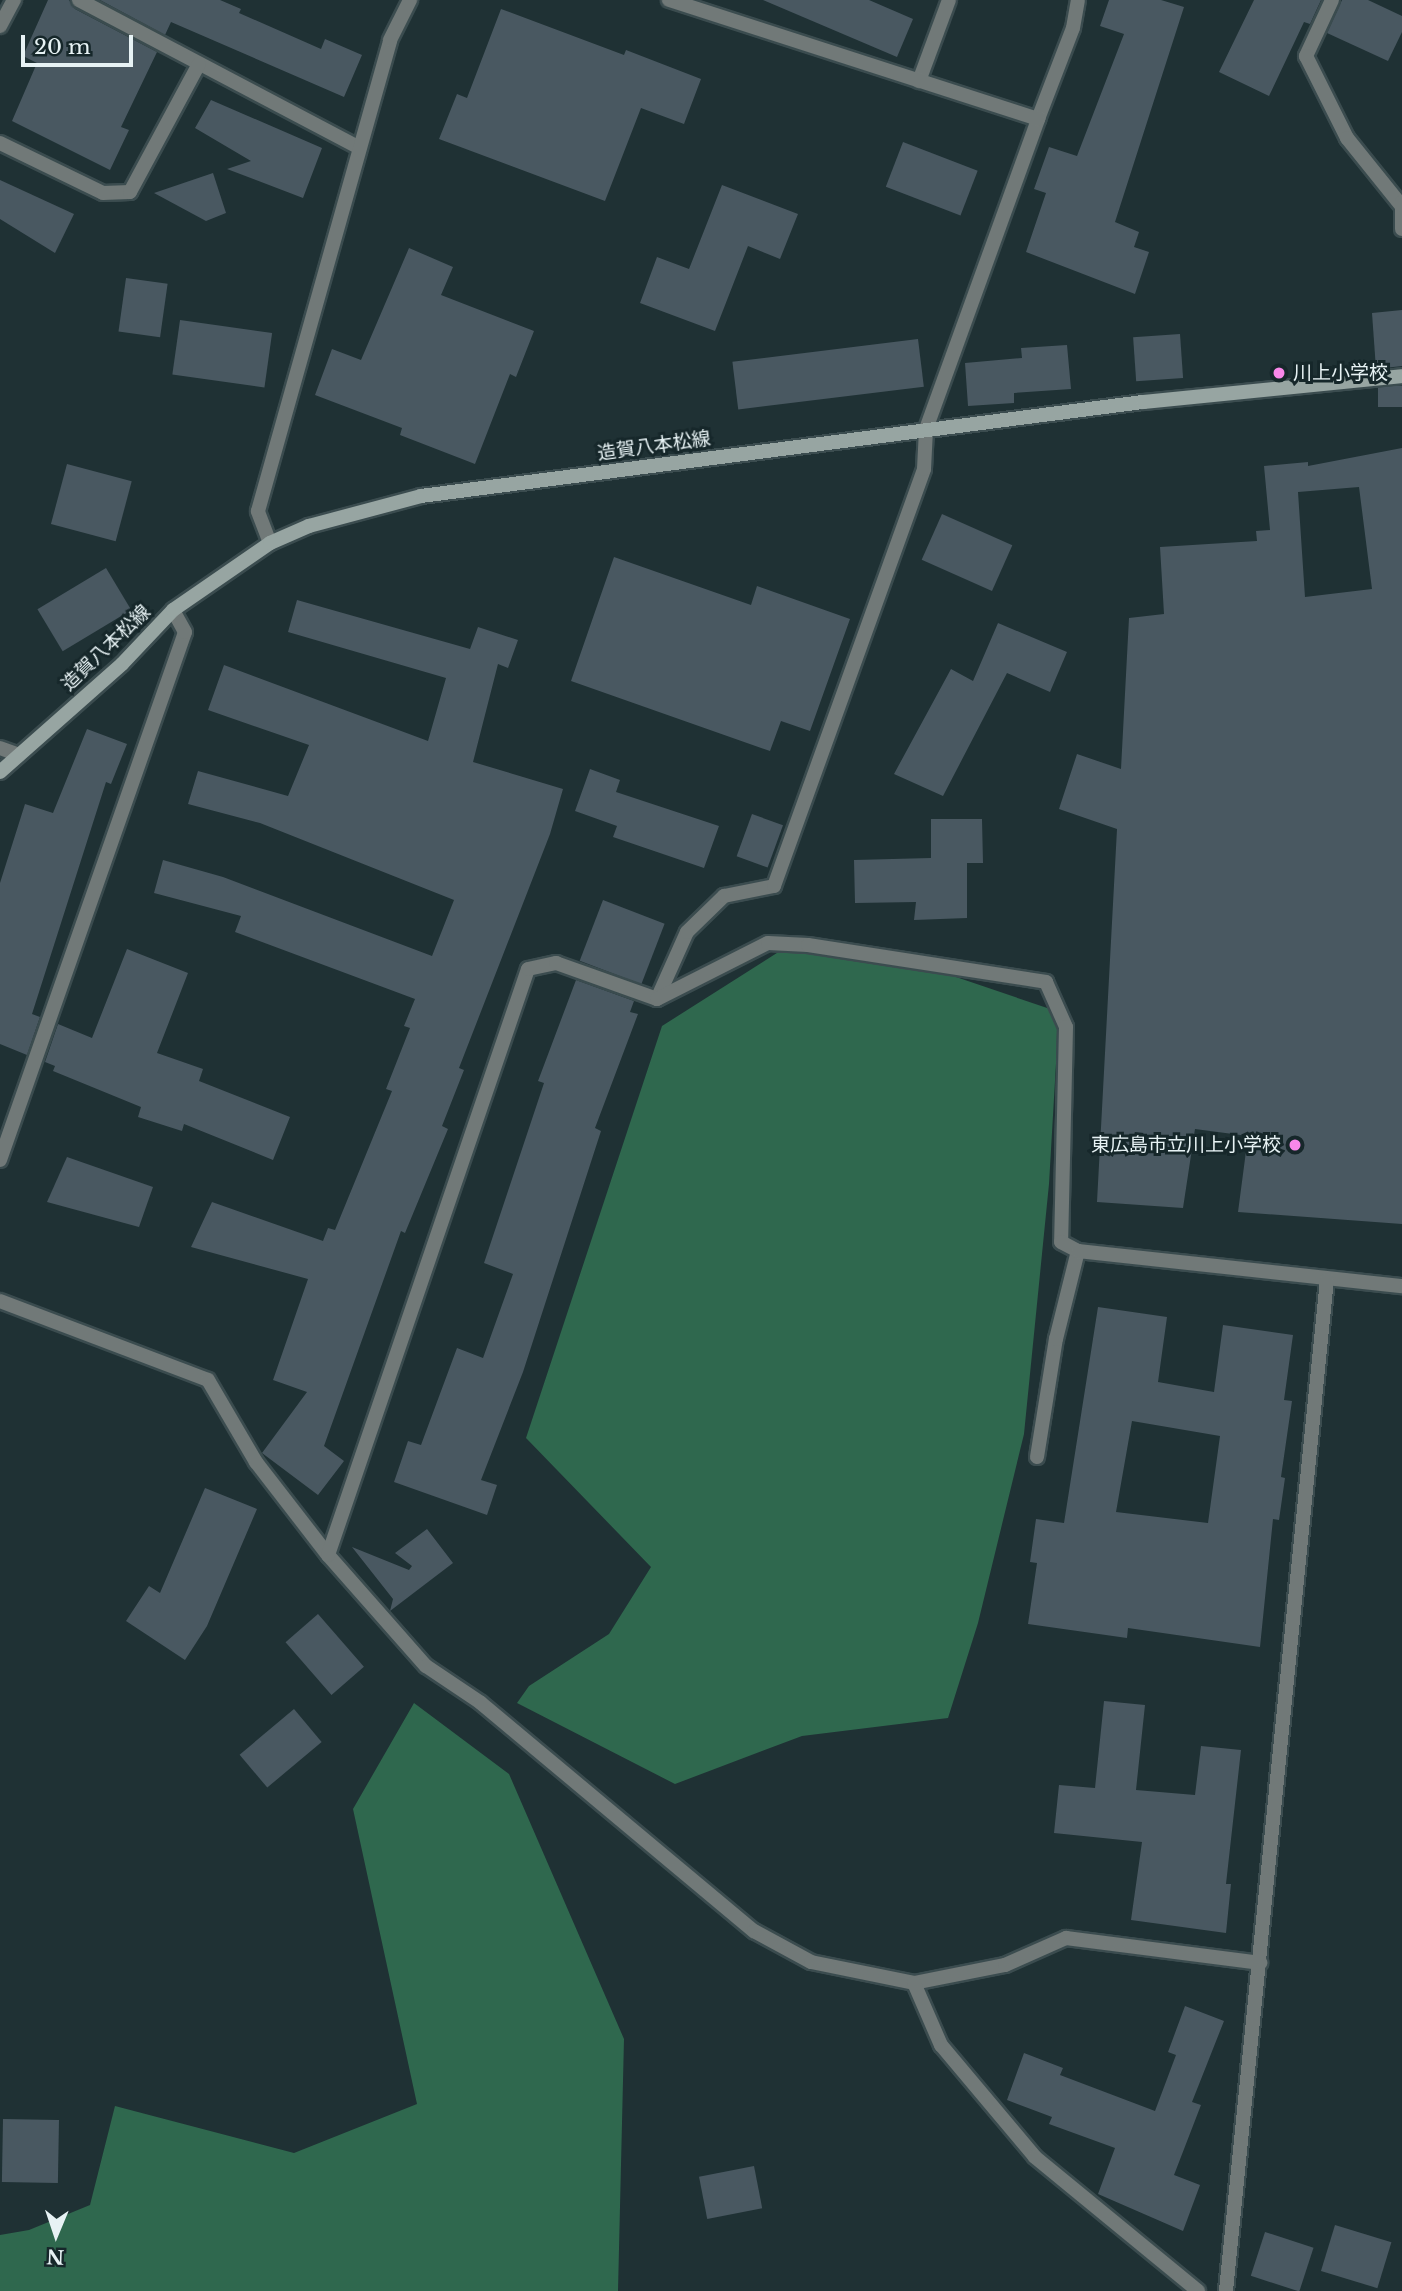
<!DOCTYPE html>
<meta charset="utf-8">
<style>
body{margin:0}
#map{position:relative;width:1402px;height:2291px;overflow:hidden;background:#1f3134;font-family:"Libre Baskerville","Noto Sans JP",serif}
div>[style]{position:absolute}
.forest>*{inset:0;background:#2f684e}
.building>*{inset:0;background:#495861;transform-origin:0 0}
.roads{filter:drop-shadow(2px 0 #3b4c4f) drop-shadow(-2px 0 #3b4c4f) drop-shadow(0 2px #3b4c4f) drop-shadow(0 -2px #3b4c4f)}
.street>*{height:14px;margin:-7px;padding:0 7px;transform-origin:7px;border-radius:7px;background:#717978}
.secondary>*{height:14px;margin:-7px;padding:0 7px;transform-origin:7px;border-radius:7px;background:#97a5a2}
.dots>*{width:19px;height:19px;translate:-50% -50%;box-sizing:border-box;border:4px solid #16272a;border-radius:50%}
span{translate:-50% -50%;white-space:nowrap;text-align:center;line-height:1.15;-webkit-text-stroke:6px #16272a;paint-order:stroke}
.poi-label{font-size:19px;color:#e7f2f4}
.left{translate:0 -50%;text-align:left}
.right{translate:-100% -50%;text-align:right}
.street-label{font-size:19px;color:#e7f2f4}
.north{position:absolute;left:21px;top:2200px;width:70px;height:70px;-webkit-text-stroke:5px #16272a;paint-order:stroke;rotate:182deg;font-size:19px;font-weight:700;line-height:28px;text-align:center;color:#e7f2f4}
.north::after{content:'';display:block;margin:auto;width:24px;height:32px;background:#e7f2f4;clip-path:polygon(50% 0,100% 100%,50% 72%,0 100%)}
.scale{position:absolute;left:21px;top:35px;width:112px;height:32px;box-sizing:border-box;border:4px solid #e7f2f4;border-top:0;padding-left:9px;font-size:21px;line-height:24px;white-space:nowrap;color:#e7f2f4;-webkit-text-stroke:5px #16272a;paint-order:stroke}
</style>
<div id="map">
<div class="forest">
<div style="clip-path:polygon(780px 951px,903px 959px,1059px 1012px,1049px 1184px,1024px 1434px,978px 1623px,948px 1718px,802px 1736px,675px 1784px,517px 1703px,529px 1686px,609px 1634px,651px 1567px,526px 1438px,662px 1026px)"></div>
<div style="clip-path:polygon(414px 1703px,509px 1774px,624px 2039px,618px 2291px,0 2291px,0 2235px,29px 2230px,90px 2205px,115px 2106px,294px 2153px,417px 2104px,353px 1809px)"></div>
</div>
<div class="building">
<div style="clip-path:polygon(48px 0,69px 0,75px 9px,157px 52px,121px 127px,129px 130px,110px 170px,12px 121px,37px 63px,23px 56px)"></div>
<div style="clip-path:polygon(100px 0,220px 0,241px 9px,239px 13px,321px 49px,325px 39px,362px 55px,344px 97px,171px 22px,165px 35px)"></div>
<div style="clip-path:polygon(763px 0,869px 0,913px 19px,897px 57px)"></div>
<div style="clip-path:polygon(1109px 0,1161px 0,1184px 7px,1115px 222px,1139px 232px,1134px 247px,1149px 252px,1135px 294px,1026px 252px,1046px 193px,1034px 189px,1049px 147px,1077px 156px,1124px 34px,1100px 26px)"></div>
<div style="clip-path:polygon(1254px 0,1321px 0,1310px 24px,1304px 22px,1269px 96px,1219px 72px)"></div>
<div style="clip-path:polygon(1342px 0,1368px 0,1402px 16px,1402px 32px,1388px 61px,1327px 33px)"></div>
<div style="clip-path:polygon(501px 9px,624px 55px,626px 50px,701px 79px,684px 124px,641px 108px,605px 201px,439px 139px,457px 94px,467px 98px)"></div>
<div style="clip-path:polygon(211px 100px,322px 148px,303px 198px,227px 169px,251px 161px,195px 128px)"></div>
<div style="left:903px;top:142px;width:80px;height:48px;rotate:21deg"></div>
<div style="clip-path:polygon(213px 173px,226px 213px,206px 221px,154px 193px)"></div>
<div style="clip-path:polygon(0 180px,74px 214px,55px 253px,0 219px)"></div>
<div style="clip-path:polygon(722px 185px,798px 214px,780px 259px,748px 246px,715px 331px,640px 303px,657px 257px,689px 269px)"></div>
<div style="clip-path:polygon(409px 248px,453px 267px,441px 295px,534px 331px,516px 377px,510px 374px,475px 464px,400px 435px,402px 428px,315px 395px,332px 349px,361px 360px)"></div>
<div style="left:126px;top:278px;width:42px;height:54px;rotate:8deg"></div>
<div style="clip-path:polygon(1402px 310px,1402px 366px,1376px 369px,1372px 313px)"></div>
<div style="left:180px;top:320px;width:93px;height:55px;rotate:8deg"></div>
<div style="left:1180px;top:334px;width:44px;height:47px;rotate:86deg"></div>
<div style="left:918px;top:339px;width:48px;height:187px;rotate:83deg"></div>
<div style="clip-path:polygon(1067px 345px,1071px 389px,1014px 393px,1014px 403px,968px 406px,965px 363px,1022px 358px,1021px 348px)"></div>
<div style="left:1402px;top:386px;width:21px;height:24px;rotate:90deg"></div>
<div style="clip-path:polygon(evenodd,1402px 448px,1402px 1224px,1238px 1212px,1248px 1136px,1195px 1129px,1183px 1208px,1097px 1202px,1117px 829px,1059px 809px,1077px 754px,1121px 769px,1129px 618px,1164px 614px,1160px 547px,1257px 541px,1256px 531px,1270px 530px,1264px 466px,1308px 462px,1308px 466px,1402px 448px,1359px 487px,1372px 589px,1305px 597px,1298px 492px,1359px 487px)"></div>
<div style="left:67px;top:464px;width:67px;height:62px;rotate:15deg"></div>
<div style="left:942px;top:514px;width:77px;height:50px;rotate:24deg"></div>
<div style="clip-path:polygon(614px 557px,751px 605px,757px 586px,850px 619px,810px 731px,781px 721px,770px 751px,571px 681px)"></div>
<div style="left:106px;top:568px;width:49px;height:80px;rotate:59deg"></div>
<div style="clip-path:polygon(297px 600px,470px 649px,478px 627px,518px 640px,508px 668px,498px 664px,473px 762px,563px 789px,550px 834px,459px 1068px,464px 1070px,442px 1126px,448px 1129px,405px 1233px,401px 1231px,324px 1446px,344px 1461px,318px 1495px,262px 1453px,307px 1392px,273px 1380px,308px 1279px,191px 1247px,212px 1202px,323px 1241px,328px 1228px,335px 1230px,392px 1091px,386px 1089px,410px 1028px,404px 1026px,415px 999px,235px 932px,241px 916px,154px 893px,163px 860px,223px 877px,432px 956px,454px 900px,260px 823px,188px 804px,198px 771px,288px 796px,309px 745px,208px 710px,224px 665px,428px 741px,446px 678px,288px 632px)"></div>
<div style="clip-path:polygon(998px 623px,1067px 652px,1050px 692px,1007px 673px,943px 796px,894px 774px,951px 669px,973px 681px)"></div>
<div style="clip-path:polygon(87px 729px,127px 744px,111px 784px,106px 782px,32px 1014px,40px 1017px,27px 1055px,0 1044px,0 883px,25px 804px,53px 813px)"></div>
<div style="clip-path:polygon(590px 769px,620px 780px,616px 792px,719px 826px,704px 868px,613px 837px,617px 826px,575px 811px)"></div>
<div style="left:752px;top:814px;width:33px;height:45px;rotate:20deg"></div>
<div style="clip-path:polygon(931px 819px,982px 819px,983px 863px,967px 863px,967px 918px,914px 920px,916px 902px,855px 903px,854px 860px,931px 858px)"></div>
<div style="left:603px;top:900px;width:66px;height:65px;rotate:21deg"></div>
<div style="clip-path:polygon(127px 949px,188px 973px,157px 1053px,203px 1069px,199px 1081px,290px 1117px,273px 1160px,184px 1124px,182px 1131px,138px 1117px,141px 1107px,53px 1071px,55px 1066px,45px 1062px,58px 1024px,92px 1038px)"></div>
<div style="clip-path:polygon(576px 980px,634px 1001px,630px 1012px,638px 1014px,595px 1128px,601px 1131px,523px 1372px,481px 1480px,497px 1485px,487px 1515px,394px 1482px,408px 1441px,421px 1445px,457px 1348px,483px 1358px,513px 1274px,484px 1263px,544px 1083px,538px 1081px)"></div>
<div style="clip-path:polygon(67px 1157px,153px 1187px,139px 1227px,47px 1202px)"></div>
<div style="clip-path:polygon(evenodd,1098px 1307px,1167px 1317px,1158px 1382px,1214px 1392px,1223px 1325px,1293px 1335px,1284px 1400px,1292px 1401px,1281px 1477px,1285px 1478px,1279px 1520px,1273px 1519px,1260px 1647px,1128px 1628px,1127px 1638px,1028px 1624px,1037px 1563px,1030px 1562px,1036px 1519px,1064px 1523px,1098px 1307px,1132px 1421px,1220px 1436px,1208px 1523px,1116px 1512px,1132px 1421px)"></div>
<div style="clip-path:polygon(205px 1488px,257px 1509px,207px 1626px,185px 1660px,126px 1621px,149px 1586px,160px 1593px)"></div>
<div style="clip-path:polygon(427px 1529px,453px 1563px,390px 1611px,393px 1599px,352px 1547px,409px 1570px,412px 1566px,395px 1553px)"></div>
<div style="left:318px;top:1614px;width:70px;height:43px;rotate:49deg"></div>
<div style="clip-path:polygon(1104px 1701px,1145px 1705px,1136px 1790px,1195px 1795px,1201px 1746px,1241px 1750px,1226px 1884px,1231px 1884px,1226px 1933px,1131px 1920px,1142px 1842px,1054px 1833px,1059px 1785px,1095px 1788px)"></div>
<div style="left:294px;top:1709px;width:43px;height:71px;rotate:50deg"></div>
<div style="clip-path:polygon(1185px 2006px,1224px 2021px,1192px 2102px,1201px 2105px,1174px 2175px,1200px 2185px,1183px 2231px,1098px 2194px,1115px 2148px,1049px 2124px,1052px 2117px,1007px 2100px,1024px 2053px,1063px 2068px,1060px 2075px,1155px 2111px,1176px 2055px,1168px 2052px)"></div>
<div style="left:3px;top:2119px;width:56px;height:63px;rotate:1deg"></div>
<div style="left:754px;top:2166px;width:43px;height:56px;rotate:79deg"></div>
<div style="left:1335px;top:2225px;width:59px;height:48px;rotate:17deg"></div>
<div style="left:1265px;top:2232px;width:51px;height:46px;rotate:18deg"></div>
</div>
<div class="roads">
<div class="street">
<div style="left:79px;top:0;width:315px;rotate:27.8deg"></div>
<div style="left:1332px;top:0;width:62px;rotate:114.9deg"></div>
<div style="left:1306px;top:56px;width:92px;rotate:63.4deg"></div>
<div style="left:1347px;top:138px;width:85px;rotate:51.2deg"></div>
<div style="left:0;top:26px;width:30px;rotate:-62deg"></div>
<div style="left:919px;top:81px;width:86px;rotate:-69.7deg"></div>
<div style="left:1038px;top:119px;width:97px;rotate:-69deg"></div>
<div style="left:1073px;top:28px;width:28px;rotate:-80deg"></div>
<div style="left:0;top:143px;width:114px;rotate:25.9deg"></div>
<div style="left:103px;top:193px;width:27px;rotate:-2deg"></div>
<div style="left:130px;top:192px;width:145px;rotate:-61.7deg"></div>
<div style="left:1402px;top:202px;width:27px;rotate:90deg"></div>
<div style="left:270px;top:543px;width:34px;rotate:-111deg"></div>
<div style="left:258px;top:511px;width:489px;rotate:-74.3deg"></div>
<div style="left:390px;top:40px;width:45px;rotate:-63.4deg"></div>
<div style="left:0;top:748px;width:20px;rotate:20deg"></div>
<div style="left:657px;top:999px;width:73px;rotate:-65.9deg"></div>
<div style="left:687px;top:932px;width:52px;rotate:-44.2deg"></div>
<div style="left:724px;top:896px;width:51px;rotate:-11.3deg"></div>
<div style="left:774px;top:886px;width:443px;rotate:-70.2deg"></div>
<div style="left:924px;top:469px;width:40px;rotate:-87.1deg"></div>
<div style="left:926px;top:429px;width:330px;rotate:-70.1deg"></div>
<div style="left:1038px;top:119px;width:388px;rotate:-162.1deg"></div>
<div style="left:0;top:1160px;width:559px;rotate:-70.69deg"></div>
<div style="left:185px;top:632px;width:25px;rotate:-119deg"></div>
<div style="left:0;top:1301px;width:222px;rotate:20.8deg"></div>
<div style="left:208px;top:1380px;width:95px;rotate:59.7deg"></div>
<div style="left:256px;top:1462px;width:118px;rotate:52.3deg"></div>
<div style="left:328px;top:1555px;width:148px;rotate:48.6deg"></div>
<div style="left:426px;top:1666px;width:66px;rotate:33.9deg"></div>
<div style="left:481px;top:1703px;width:356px;rotate:39.9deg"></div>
<div style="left:754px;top:1931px;width:65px;rotate:28.5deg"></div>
<div style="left:811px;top:1962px;width:105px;rotate:11.5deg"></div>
<div style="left:914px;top:1983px;width:93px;rotate:-11.2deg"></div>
<div style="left:1005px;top:1965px;width:67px;rotate:-23.9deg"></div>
<div style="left:1066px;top:1938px;width:196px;rotate:7.3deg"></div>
<div style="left:1037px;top:1457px;width:120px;rotate:-80.9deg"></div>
<div style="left:1056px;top:1339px;width:91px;rotate:-76deg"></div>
<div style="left:328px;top:1555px;width:619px;rotate:-71.16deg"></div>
<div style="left:528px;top:969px;width:29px;rotate:-12deg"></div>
<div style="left:556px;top:963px;width:107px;rotate:19.6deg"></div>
<div style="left:657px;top:999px;width:124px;rotate:-26.8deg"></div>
<div style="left:768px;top:943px;width:40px;rotate:2.9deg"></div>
<div style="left:808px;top:945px;width:241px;rotate:8.8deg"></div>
<div style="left:1046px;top:982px;width:49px;rotate:66deg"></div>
<div style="left:1066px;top:1027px;width:215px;rotate:91.3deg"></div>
<div style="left:1061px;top:1242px;width:19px;rotate:28deg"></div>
<div style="left:1078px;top:1251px;width:326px;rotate:6.2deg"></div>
<div style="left:914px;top:1983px;width:68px;rotate:66.5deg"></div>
<div style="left:941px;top:2045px;width:146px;rotate:50deg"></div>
<div style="left:1035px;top:2157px;width:211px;rotate:39.4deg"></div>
<div style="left:1226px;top:2291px;width:1016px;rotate:-84.3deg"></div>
</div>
<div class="secondary">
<div style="left:0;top:772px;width:163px;rotate:-41.5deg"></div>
<div style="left:122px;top:664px;width:74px;rotate:-46.6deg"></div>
<div style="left:173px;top:610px;width:118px;rotate:-34.6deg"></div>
<div style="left:270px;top:543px;width:43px;rotate:-23.6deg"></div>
<div style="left:309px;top:526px;width:116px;rotate:-15deg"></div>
<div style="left:421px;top:496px;width:728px;rotate:-7.42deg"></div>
<div style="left:1143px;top:402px;width:260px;rotate:-5.7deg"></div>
</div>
</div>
<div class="dots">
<div style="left:1279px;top:373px;background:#f987e9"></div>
<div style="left:1295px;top:1145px;background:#f987e9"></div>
</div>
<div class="poi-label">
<span class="left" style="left:1293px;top:373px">川上小学校</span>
<span class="right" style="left:1281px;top:1145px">東広島市立川上小学校</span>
</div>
<div class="street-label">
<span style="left:654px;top:446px;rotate:-8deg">造賀八本松線</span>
<span style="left:106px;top:648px;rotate:-44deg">造賀八本松線</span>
</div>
<div class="north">N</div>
<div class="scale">20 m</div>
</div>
